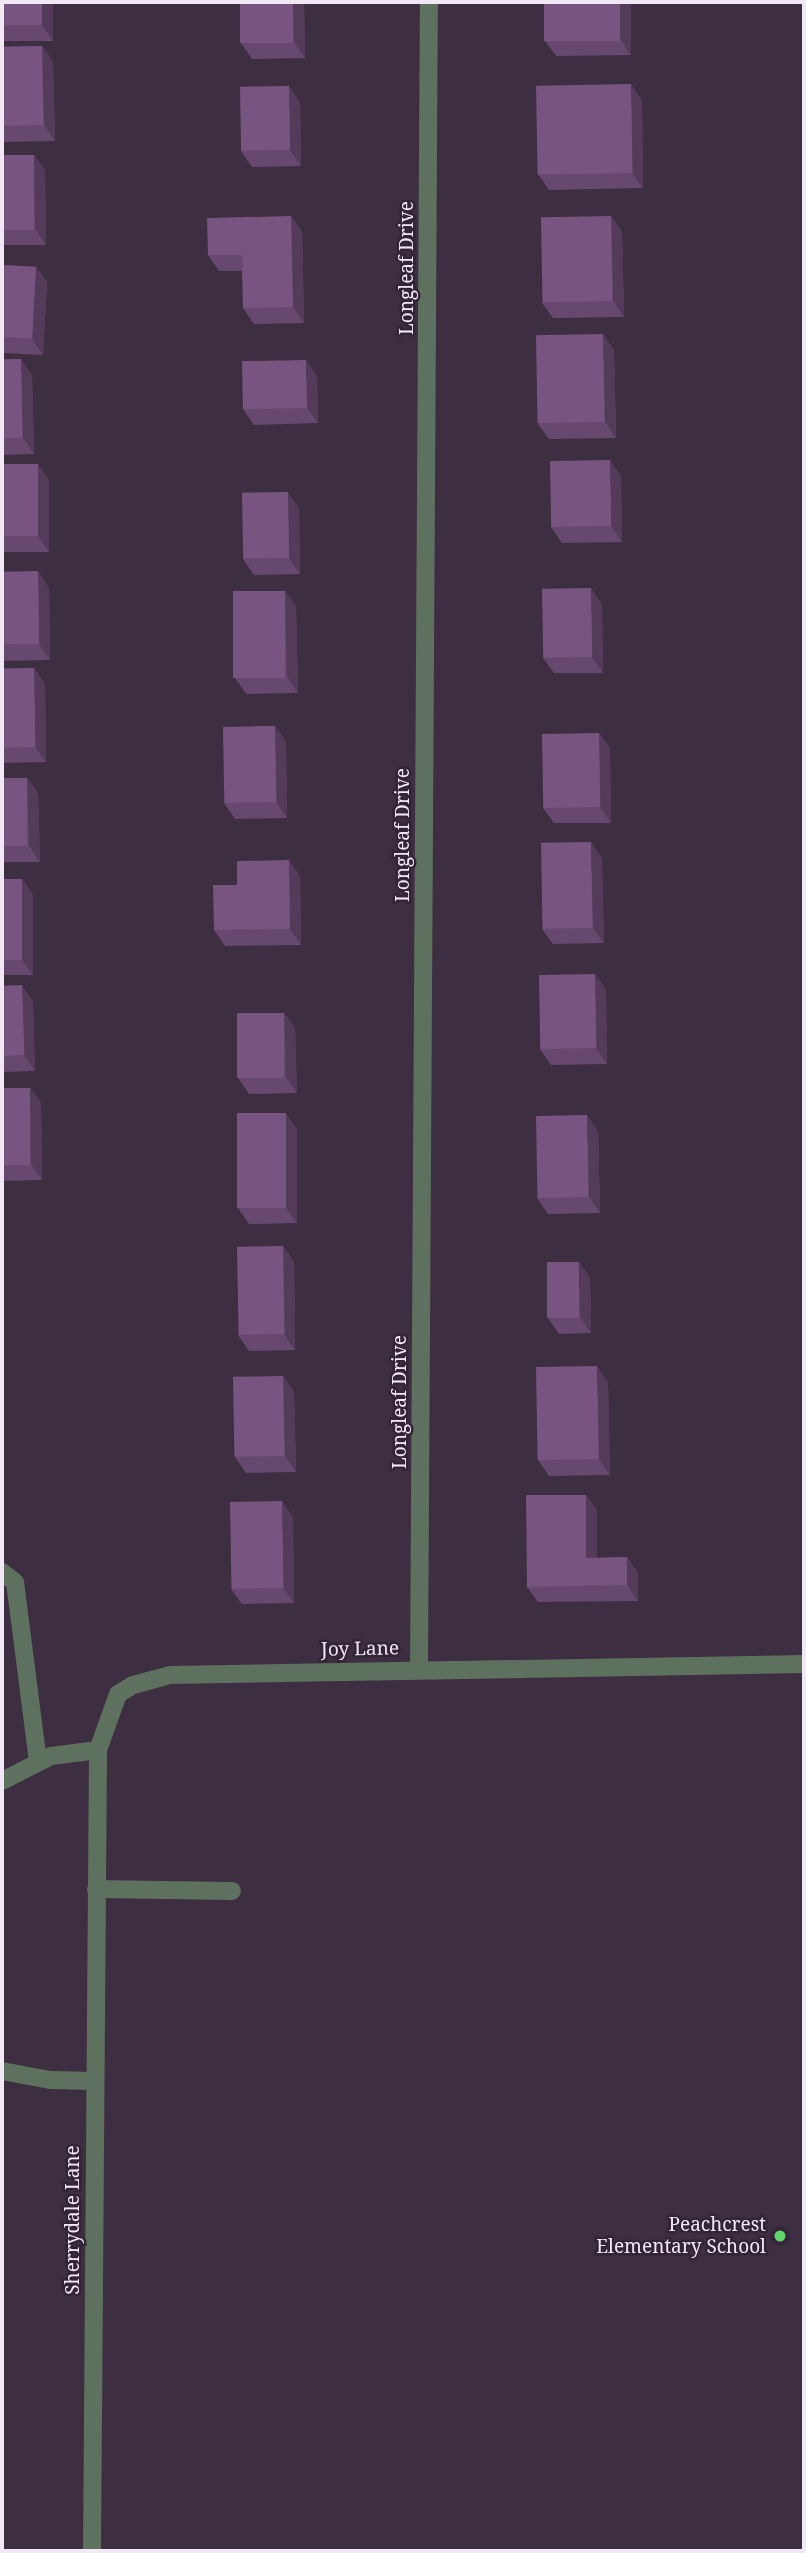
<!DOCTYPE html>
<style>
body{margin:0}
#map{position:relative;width:806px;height:2553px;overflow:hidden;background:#3e2e41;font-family:"Noto Serif",serif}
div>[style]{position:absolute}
.minor>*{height:18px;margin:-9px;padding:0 9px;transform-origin:9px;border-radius:9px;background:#5e705e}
.wall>*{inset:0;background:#67486e;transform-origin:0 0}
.shaded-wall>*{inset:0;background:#543b5a}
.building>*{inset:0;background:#785480;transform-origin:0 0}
.dots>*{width:19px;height:19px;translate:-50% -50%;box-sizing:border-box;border:4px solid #332437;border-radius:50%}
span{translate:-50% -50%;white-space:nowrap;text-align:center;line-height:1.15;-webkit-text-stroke:5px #332437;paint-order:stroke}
.street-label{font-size:19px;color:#f2e8f5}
.poi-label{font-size:19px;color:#f2e8f5}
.right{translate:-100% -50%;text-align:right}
.frame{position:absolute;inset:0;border:4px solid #f2e8f5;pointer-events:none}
</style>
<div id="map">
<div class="minor">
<div style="left:2px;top:1572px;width:16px;rotate:38deg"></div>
<div style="left:15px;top:1582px;width:180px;rotate:82.7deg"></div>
<div style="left:419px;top:1669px;width:1667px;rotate:-89.66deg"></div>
<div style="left:2px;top:1781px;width:55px;rotate:-27deg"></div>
<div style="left:51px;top:1756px;width:47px;rotate:-7.3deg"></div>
<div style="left:96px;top:1889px;width:136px;rotate:0.8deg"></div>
<div style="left:2px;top:2071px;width:49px;rotate:10.6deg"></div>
<div style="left:50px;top:2080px;width:45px;rotate:1.3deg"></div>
<div style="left:92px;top:2551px;width:801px;rotate:-89.57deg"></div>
<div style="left:98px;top:1750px;width:59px;rotate:-70.3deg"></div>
<div style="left:118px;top:1694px;width:17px;rotate:-31deg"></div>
<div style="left:133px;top:1685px;width:38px;rotate:-15deg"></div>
<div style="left:170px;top:1675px;width:634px;rotate:-0.99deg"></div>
</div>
<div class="wall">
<div style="left:2px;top:2px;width:51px;height:39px"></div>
<div style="clip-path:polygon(304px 2px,305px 58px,252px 59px,241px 43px)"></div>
<div style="clip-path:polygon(544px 2px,631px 2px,631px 55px,556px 56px,545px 41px)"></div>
<div style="clip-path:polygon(42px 46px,53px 62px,55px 141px,2px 142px,2px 47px)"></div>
<div style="clip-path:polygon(642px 100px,643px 188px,549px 190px,538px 174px)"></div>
<div style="clip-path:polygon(300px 102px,301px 166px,252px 167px,241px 151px)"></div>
<div style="clip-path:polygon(34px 155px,45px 170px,46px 245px,5px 245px,2px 241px,2px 230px)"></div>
<div style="clip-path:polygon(291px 216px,302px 232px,304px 323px,254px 324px,243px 308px,242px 271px,219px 271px,208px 255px)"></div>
<div style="clip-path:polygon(611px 216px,622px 232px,624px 317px,553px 318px,542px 303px)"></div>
<div style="clip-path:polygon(2px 265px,36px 267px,47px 282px,43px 355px,2px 353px)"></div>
<div style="clip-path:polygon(614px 350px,616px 438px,549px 439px,538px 424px)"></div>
<div style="clip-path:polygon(2px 360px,32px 375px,34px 454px,2px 455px)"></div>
<div style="clip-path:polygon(317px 376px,318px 423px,254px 425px,243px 409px)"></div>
<div style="clip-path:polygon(2px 465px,49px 480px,49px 552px,2px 552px)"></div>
<div style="clip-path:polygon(621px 476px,622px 542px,562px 543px,551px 527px)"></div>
<div style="clip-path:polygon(299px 508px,300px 574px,254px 575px,243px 559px)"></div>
<div style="clip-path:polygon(2px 572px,49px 587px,50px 660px,2px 661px)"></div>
<div style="clip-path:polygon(285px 591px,296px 606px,298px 693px,246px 694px,235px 678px)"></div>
<div style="clip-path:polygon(602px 604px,603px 673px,554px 673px,543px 658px)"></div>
<div style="clip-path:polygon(34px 668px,45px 684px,46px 762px,2px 763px,2px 669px)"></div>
<div style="clip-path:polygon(599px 733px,610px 748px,611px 823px,554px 823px,543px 808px)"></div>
<div style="clip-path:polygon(286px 741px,287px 818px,235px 819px,224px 803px)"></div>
<div style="clip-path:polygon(2px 778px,27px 778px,38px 793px,40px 862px,2px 862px)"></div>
<div style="clip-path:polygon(602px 858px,604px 943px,553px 944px,542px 929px)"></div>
<div style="clip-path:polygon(300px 876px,301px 945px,225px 946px,214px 930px,237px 885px)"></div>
<div style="clip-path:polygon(2px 879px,22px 879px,33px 895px,33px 975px,2px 975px)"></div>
<div style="clip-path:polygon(2px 986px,33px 1001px,35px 1071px,2px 1072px)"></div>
<div style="clip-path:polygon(606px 989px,607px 1064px,551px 1065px,540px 1049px)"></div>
<div style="clip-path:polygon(284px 1013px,295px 1028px,297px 1093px,249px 1094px,238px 1078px)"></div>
<div style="clip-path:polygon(2px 1088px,30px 1088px,41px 1103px,42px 1180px,2px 1181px)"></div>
<div style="clip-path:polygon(297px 1129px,297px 1223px,249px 1224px,238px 1208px)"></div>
<div style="clip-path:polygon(598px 1131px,600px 1213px,548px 1214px,537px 1198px)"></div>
<div style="clip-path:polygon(283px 1246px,294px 1262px,295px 1350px,249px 1351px,238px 1335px)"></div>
<div style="clip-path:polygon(590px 1277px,591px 1333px,559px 1334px,548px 1318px)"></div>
<div style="clip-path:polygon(283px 1376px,294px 1392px,296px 1472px,246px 1473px,235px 1457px)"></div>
<div style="clip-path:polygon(608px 1382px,610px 1475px,549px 1476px,538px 1460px)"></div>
<div style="clip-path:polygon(597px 1510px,597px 1558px,627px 1557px,638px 1573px,638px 1601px,538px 1602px,527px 1587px)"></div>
<div style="clip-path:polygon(293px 1517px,294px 1603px,242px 1604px,231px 1589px)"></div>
</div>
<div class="shaded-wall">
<div style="clip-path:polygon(42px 2px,53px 2px,53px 41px,42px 25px)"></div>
<div style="clip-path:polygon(293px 2px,304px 2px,305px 58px,294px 42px)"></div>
<div style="clip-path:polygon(620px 2px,631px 2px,631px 55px,620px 39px)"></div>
<div style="clip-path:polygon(42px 46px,53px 62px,55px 141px,44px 125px)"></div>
<div style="clip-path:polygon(631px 84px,642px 100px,643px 188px,632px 173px)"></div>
<div style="clip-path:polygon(289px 86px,300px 102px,301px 166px,290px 150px)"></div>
<div style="clip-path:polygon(34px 155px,45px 170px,46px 245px,35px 229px)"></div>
<div style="clip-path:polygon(291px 216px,302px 232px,304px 323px,293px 307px)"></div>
<div style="clip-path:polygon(611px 216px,622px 232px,624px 317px,613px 301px)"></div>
<div style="clip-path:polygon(36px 267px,47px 282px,43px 355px,32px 339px)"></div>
<div style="clip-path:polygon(603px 334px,614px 350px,616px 438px,605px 422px)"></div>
<div style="clip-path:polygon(21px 359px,32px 375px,34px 454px,23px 438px)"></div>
<div style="clip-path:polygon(306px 360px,317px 376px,318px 423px,307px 408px)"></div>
<div style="clip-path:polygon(610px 460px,621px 476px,622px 542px,611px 526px)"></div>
<div style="clip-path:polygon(38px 464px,49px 480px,49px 552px,38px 536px)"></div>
<div style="clip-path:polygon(288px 492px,299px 508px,300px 574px,289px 558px)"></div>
<div style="clip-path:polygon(38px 571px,49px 587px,50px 660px,39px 644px)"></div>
<div style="clip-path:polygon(591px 588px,602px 604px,603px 673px,592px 657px)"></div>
<div style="clip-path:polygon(285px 591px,296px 606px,298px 693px,287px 677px)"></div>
<div style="clip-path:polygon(34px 668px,45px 684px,46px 762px,35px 747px)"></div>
<div style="clip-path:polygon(275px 726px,286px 741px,287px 818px,276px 802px)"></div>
<div style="clip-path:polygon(599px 733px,610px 748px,611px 823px,600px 807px)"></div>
<div style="clip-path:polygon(27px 778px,38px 793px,40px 862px,29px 846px)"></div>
<div style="clip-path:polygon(591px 842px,602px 858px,604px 943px,593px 928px)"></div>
<div style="clip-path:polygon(289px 860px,300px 876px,301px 945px,290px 929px)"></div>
<div style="clip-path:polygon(22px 879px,33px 895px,33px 975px,22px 960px)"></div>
<div style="clip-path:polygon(595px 974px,606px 989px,607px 1064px,596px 1048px)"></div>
<div style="clip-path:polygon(22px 985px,33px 1001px,35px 1071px,24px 1055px)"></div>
<div style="clip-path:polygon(284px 1013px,295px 1028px,297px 1093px,286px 1077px)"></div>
<div style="clip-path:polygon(30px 1088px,41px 1103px,42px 1180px,31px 1164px)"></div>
<div style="clip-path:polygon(286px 1113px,297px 1129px,297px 1223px,286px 1208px)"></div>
<div style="clip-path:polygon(587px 1115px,598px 1131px,600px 1213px,589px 1197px)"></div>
<div style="clip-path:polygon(283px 1246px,294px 1262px,295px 1350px,284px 1334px)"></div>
<div style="clip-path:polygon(579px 1262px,590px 1277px,591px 1333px,580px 1317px)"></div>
<div style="clip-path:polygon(597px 1366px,608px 1382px,610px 1475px,599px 1459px)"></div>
<div style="clip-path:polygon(283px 1376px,294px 1392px,296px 1472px,285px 1456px)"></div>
<div style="clip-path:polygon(586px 1495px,597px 1510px,597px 1574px,586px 1558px)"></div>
<div style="clip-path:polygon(282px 1501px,293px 1517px,294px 1603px,283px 1588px)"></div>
<div style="clip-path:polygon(627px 1557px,638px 1573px,638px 1601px,627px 1585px)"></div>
</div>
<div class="building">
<div style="left:2px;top:2px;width:40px;height:23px"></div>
<div style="left:240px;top:2px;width:53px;height:41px"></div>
<div style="left:544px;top:2px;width:76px;height:39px"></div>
<div style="left:42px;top:46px;width:79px;height:40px;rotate:89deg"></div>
<div style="left:631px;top:84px;width:89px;height:95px;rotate:89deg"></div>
<div style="left:289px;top:86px;width:64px;height:49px;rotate:89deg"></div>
<div style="left:2px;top:155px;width:32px;height:75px"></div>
<div style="clip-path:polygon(291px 216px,293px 307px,243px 308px,242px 255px,208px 255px,207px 218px)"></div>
<div style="left:611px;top:216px;width:85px;height:70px;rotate:89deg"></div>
<div style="left:2px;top:265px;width:34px;height:72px;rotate:3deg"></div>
<div style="left:603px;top:334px;width:88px;height:67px;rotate:89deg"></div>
<div style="left:21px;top:359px;width:79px;height:19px;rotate:89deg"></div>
<div style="left:306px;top:360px;width:48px;height:64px;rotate:89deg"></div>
<div style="left:610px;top:460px;width:66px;height:60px;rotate:89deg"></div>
<div style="left:38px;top:464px;width:72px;height:36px;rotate:90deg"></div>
<div style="left:288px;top:492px;width:66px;height:46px;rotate:89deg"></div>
<div style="left:38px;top:571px;width:73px;height:36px;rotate:89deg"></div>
<div style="left:591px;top:588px;width:69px;height:49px;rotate:89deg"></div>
<div style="left:233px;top:591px;width:52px;height:87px"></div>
<div style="left:34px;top:668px;width:79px;height:32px;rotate:89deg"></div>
<div style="left:275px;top:726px;width:76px;height:52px;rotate:89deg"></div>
<div style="left:599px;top:733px;width:74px;height:57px;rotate:89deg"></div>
<div style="left:2px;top:778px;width:25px;height:68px"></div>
<div style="left:591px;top:842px;width:86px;height:50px;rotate:89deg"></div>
<div style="clip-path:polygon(289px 860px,290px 929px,214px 930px,213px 885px,237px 885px,237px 861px)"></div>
<div style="left:2px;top:879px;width:20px;height:81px"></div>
<div style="left:595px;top:974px;width:74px;height:56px;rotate:89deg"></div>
<div style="left:22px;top:985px;width:70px;height:20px;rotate:88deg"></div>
<div style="left:237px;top:1013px;width:47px;height:65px"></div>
<div style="left:2px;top:1088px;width:28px;height:77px"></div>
<div style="left:286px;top:1113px;width:95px;height:49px;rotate:90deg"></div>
<div style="left:587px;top:1115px;width:82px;height:51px;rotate:89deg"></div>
<div style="left:283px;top:1246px;width:88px;height:46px;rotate:89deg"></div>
<div style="left:547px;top:1262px;width:32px;height:56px"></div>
<div style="left:597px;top:1366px;width:93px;height:61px;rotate:89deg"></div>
<div style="left:283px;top:1376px;width:80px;height:50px;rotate:89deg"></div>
<div style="clip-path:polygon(526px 1495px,586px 1495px,586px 1558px,627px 1557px,627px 1585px,527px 1587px)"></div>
<div style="left:282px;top:1501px;width:87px;height:52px;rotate:89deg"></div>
</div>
<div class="dots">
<div style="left:780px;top:2236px;background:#60d56a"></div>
</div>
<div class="street-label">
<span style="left:407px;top:268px;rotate:-90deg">Longleaf Drive</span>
<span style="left:403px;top:835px;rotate:-90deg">Longleaf Drive</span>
<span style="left:400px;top:1402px;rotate:-90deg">Longleaf Drive</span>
<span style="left:360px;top:1649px;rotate:-1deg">Joy Lane</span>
<span style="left:73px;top:2220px;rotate:-90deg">Sherrydale Lane</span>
</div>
<div class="poi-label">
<span class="right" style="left:766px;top:2236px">Peachcrest<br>Elementary School</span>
</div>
<div class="frame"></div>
</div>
